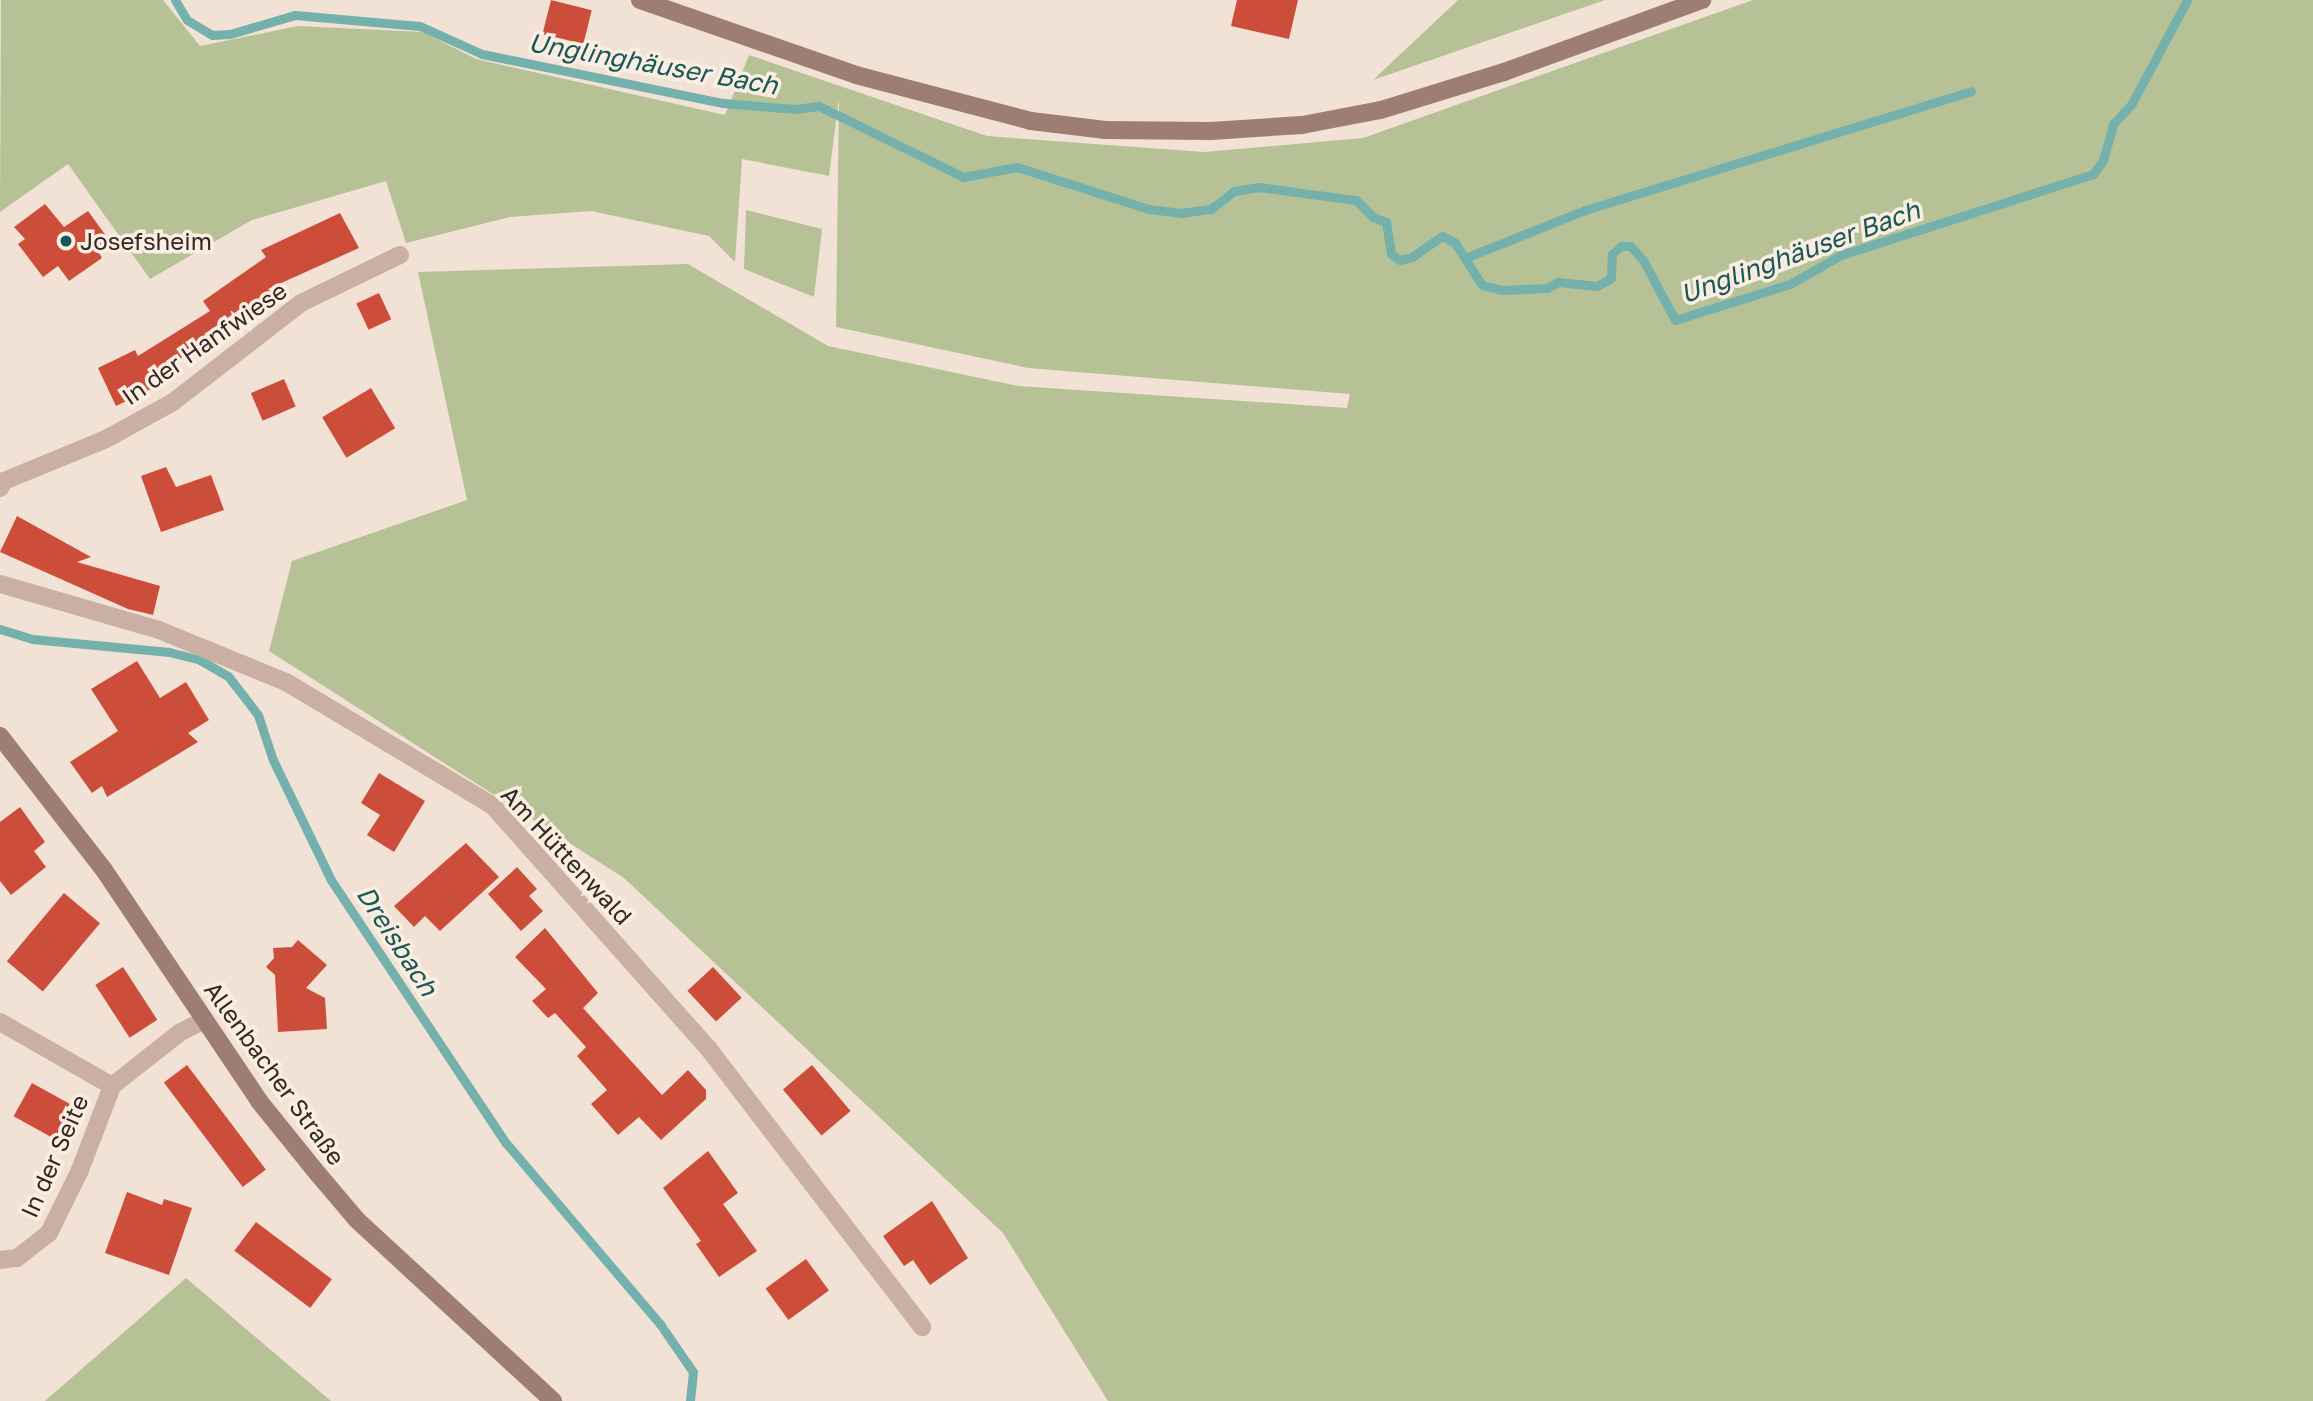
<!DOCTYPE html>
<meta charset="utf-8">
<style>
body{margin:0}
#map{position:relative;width:2313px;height:1401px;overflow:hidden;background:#f2e2d6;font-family:"Golos Text",sans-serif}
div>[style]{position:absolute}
.green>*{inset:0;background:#b7c196}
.stream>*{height:9px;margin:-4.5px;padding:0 4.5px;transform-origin:4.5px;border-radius:4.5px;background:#74b0ac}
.building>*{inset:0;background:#cc4e3a;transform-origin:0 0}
.street>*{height:18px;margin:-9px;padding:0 9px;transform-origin:9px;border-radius:9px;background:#cab0a2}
.secondary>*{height:18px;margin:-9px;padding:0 9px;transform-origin:9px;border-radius:9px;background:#9e7e73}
.dots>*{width:19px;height:19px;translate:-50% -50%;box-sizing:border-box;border:4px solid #faede2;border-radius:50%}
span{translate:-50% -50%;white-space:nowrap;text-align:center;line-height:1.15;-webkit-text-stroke:7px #faede2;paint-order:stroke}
.poi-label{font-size:24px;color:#342825}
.left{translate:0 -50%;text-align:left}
.street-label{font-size:24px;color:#342825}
.water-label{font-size:26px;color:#195855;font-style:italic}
</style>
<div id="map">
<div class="green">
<div style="clip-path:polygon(1px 0,163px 0,200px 46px,298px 26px,423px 32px,476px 59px,725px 115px,749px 55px,987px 136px,1204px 152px,1363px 138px,1753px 0,2313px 0,2313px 1401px,1108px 1401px,1003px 1233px,624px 878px,269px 651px,292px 561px,467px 500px,418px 272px,688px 264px,828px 346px,1018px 386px,1347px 408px,1350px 394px,1028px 368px,836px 327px,839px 98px,829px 176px,742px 159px,735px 262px,709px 236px,591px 211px,510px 217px,406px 243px,386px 181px,252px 220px,150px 279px,68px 164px,0 212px)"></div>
<div style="clip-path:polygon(1458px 0,1605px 0,1373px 80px)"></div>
<div style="clip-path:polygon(746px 210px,822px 229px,814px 297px,744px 269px)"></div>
<div style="clip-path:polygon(186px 1278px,331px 1401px,45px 1401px)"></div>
</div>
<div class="stream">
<div style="left:175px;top:0;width:23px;rotate:59deg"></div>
<div style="left:187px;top:20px;width:29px;rotate:31deg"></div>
<div style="left:212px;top:35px;width:18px;rotate:-3deg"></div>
<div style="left:230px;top:34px;width:68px;rotate:-16.3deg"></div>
<div style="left:295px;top:15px;width:125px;rotate:5deg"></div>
<div style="left:420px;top:26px;width:68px;rotate:24.3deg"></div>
<div style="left:482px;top:54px;width:246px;rotate:11.5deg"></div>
<div style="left:723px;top:103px;width:72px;rotate:4.8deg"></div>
<div style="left:795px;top:109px;width:24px;rotate:-7deg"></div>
<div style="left:819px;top:106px;width:161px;rotate:26.2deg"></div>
<div style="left:963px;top:177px;width:55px;rotate:-10.5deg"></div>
<div style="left:1017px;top:167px;width:139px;rotate:17.7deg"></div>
<div style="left:1149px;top:209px;width:32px;rotate:7deg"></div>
<div style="left:1181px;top:213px;width:30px;rotate:-8deg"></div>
<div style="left:1211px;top:209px;width:29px;rotate:-38deg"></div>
<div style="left:1234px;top:191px;width:24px;rotate:-9deg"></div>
<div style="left:1258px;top:187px;width:99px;rotate:7.6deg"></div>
<div style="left:1356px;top:200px;width:24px;rotate:45deg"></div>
<div style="left:1373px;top:217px;width:14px;rotate:21deg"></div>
<div style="left:1386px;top:222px;width:32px;rotate:81deg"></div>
<div style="left:1391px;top:254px;width:11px;rotate:34deg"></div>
<div style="left:1400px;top:260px;width:12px;rotate:-14deg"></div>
<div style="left:1412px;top:257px;width:37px;rotate:-35deg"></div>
<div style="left:1442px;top:236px;width:15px;rotate:28deg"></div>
<div style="left:1455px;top:243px;width:50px;rotate:57.3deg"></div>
<div style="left:1482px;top:285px;width:21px;rotate:14deg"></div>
<div style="left:1502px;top:290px;width:45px;rotate:-2.5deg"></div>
<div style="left:1547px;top:288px;width:13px;rotate:-29deg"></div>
<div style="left:1558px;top:282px;width:39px;rotate:6deg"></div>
<div style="left:1597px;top:286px;width:16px;rotate:-30deg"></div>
<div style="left:1611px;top:278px;width:24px;rotate:-88deg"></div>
<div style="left:1612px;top:254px;width:12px;rotate:-42deg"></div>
<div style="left:1621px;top:246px;width:9px"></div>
<div style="left:1630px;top:246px;width:19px;rotate:47deg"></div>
<div style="left:1643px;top:260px;width:68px;rotate:61.9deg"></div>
<div style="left:1675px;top:320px;width:121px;rotate:-17.4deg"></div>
<div style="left:1790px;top:284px;width:59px;rotate:-29.6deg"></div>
<div style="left:1841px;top:255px;width:265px;rotate:-17.8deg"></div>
<div style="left:2093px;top:174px;width:17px;rotate:-54deg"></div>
<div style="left:2103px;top:160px;width:37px;rotate:-74deg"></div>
<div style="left:2113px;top:124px;width:26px;rotate:-47deg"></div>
<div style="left:2131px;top:105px;width:119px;rotate:-61.9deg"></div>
<div style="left:1465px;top:258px;width:129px;rotate:-21.8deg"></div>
<div style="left:1585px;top:210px;width:404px;rotate:-17.1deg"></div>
<div style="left:0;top:629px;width:34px;rotate:17deg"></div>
<div style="left:32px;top:639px;width:138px;rotate:5.4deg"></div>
<div style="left:169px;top:652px;width:32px;rotate:14deg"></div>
<div style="left:200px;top:660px;width:32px;rotate:30deg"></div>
<div style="left:228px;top:676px;width:49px;rotate:52.4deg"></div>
<div style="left:258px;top:715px;width:47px;rotate:71.6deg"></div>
<div style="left:273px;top:760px;width:133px;rotate:64.2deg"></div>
<div style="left:331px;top:880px;width:316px;rotate:56.4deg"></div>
<div style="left:506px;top:1143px;width:238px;rotate:49.6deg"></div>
<div style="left:660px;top:1324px;width:58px;rotate:55.5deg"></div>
<div style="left:693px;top:1372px;width:29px;rotate:96deg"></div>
</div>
<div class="building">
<div style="left:551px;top:0;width:42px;height:35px;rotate:14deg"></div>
<div style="clip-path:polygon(1237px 0,1298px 0,1289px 39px,1231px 26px)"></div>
<div style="clip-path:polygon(45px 204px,64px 227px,88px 211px,112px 244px,99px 253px,102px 258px,69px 281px,58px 266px,43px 277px,18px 244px,25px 239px,14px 227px)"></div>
<div style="clip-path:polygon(340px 213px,359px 248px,268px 289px,273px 295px,149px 380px,153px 388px,116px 406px,98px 368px,135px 350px,138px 356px,210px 311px,203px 301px,266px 257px,261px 250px)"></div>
<div style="left:379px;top:293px;width:29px;height:25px;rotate:65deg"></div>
<div style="left:284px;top:379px;width:30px;height:36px;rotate:67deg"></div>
<div style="left:371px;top:388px;width:47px;height:57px;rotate:59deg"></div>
<div style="clip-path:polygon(166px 467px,176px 487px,211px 475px,224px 510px,161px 532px,141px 476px)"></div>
<div style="clip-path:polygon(17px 516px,91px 557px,77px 562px,160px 586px,153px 615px,128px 609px,0 552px)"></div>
<div style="clip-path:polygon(137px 661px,160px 698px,186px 682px,209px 720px,188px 733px,198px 742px,107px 797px,102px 786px,92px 793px,70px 762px,118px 731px,91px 689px)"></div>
<div style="clip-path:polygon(379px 773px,425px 801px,394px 852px,367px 835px,380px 815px,361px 803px)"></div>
<div style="clip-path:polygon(20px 807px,45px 842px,34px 851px,46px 867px,11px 895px,0 881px,0 822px)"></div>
<div style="clip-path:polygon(466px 843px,499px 877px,440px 931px,425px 916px,414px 927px,394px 906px)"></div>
<div style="clip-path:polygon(517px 867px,537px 889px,529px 896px,543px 911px,521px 931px,488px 894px)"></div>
<div style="left:64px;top:893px;width:47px;height:89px;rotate:40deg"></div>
<div style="clip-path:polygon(545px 928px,598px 993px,583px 1008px,662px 1095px,688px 1070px,706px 1090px,706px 1099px,661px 1140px,639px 1117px,618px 1135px,591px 1104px,607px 1090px,577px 1056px,586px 1047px,555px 1013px,548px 1018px,532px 1001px,546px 989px,515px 957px)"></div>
<div style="clip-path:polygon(298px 940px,327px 965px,306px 988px,325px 998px,327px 1029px,278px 1032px,275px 975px,266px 967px,274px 958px,273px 948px,292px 947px)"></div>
<div style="left:123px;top:967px;width:63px;height:33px;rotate:57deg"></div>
<div style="left:713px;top:967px;width:42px;height:35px;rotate:47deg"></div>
<div style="left:187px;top:1065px;width:131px;height:29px;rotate:53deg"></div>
<div style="left:812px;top:1065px;width:60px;height:38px;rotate:50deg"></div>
<div style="left:32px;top:1083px;width:47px;height:38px;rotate:29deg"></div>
<div style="clip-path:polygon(708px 1151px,738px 1193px,723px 1204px,757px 1251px,719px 1277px,696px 1244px,701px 1241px,663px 1188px)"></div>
<div style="clip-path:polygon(127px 1192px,162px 1205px,164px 1199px,192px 1208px,169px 1275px,105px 1253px)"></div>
<div style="clip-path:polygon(932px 1201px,968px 1258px,930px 1285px,913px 1260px,904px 1266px,883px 1236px)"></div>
<div style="left:256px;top:1222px;width:95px;height:36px;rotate:37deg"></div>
<div style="left:806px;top:1259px;width:39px;height:50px;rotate:54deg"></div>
</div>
<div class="street">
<div style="left:0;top:488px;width:8px;rotate:-60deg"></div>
<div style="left:4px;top:481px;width:110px;rotate:-22.4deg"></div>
<div style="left:106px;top:439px;width:77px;rotate:-28.9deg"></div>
<div style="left:173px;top:402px;width:162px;rotate:-37.7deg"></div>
<div style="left:301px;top:303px;width:110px;rotate:-25.9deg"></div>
<div style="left:0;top:584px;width:166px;rotate:16.1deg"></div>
<div style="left:159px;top:630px;width:137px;rotate:22.3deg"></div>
<div style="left:286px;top:682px;width:241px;rotate:30.9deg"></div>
<div style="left:493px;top:806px;width:324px;rotate:48.4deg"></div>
<div style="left:708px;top:1048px;width:352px;rotate:52.5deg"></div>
<div style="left:0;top:1022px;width:129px;rotate:29.7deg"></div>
<div style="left:112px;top:1086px;width:85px;rotate:-38.3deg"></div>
<div style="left:179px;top:1033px;width:27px;rotate:-27deg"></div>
<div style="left:0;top:1260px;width:17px;rotate:-7deg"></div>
<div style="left:17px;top:1258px;width:41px;rotate:-38deg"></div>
<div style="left:49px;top:1233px;width:70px;rotate:-63.8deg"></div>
<div style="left:80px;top:1170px;width:90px;rotate:-69.1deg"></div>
</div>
<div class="secondary">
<div style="left:640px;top:0;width:229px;rotate:19.1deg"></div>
<div style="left:856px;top:75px;width:181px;rotate:14.7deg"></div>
<div style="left:1031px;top:121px;width:75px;rotate:6.9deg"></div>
<div style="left:1105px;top:130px;width:106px;rotate:0.5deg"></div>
<div style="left:1211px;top:131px;width:91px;rotate:-3.8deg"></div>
<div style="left:1302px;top:125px;width:80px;rotate:-10.8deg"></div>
<div style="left:1381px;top:110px;width:129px;rotate:-17.2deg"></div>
<div style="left:1504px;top:72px;width:211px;rotate:-20deg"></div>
<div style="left:0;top:736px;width:170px;rotate:52.2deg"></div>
<div style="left:104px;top:870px;width:278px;rotate:56.1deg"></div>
<div style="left:259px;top:1101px;width:94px;rotate:51.1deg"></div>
<div style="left:318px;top:1174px;width:60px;rotate:49.7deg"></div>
<div style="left:357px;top:1220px;width:267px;rotate:42.7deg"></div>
</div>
<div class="dots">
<div style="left:66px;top:241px;background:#195855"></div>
</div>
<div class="poi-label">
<span class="left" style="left:80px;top:241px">Josefsheim</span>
</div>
<div class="street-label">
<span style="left:204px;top:343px;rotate:-35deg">In der Hanfwiese</span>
<span style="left:567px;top:855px;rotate:47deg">Am Hüttenwald</span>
<span style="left:275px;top:1073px;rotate:54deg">Allenbacher Straße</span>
<span style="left:54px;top:1156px;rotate:-66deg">In der Seite</span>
</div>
<div class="water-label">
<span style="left:653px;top:64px;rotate:10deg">Unglinghäuser Bach</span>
<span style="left:1800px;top:252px;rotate:-20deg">Unglinghäuser Bach</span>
<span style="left:397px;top:941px;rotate:57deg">Dreisbach</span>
</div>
</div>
